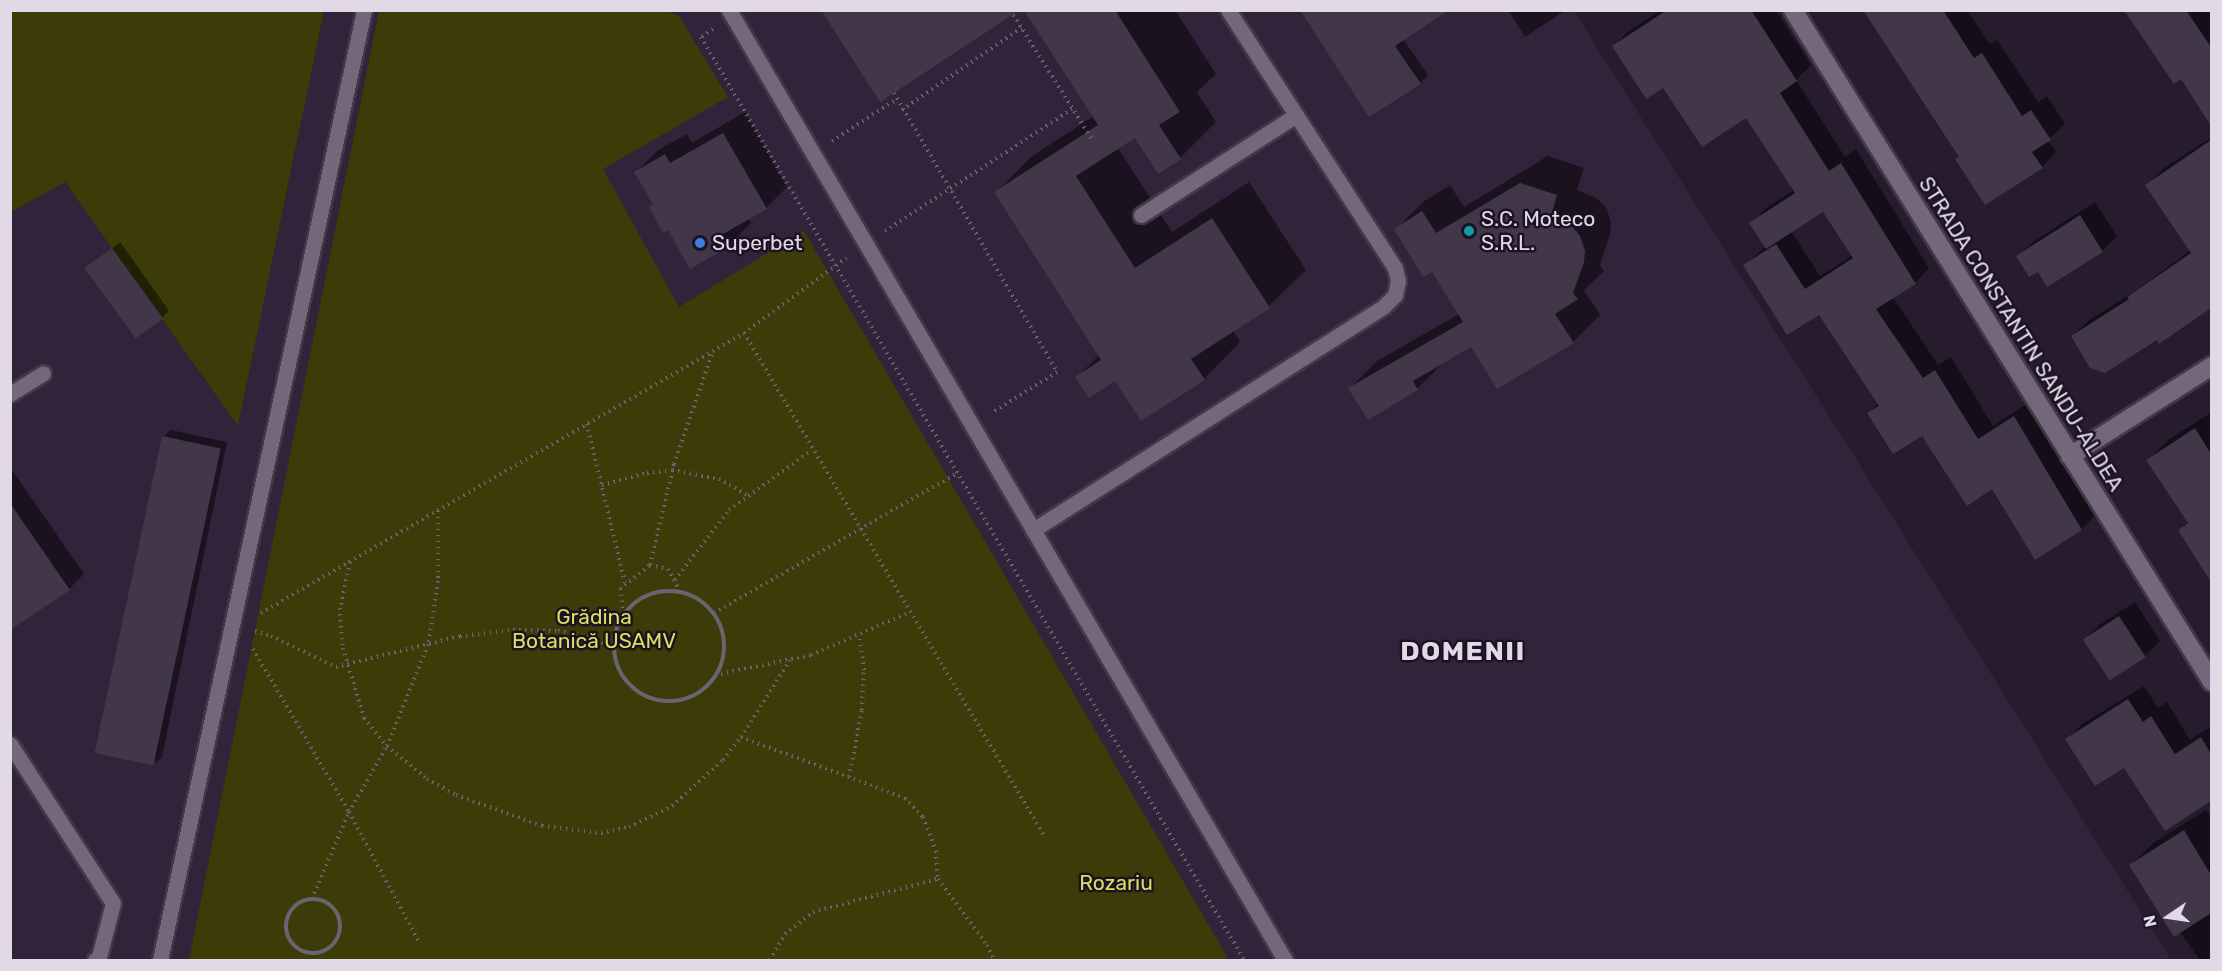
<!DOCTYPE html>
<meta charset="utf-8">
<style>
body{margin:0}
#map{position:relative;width:2222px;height:971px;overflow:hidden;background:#271c2e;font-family:Rubik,sans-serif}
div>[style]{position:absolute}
.built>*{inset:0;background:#32233a}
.green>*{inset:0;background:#3b3c08}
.shadow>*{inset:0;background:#0007}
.building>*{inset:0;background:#423649;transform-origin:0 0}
.path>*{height:4px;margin-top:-2px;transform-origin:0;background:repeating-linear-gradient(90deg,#6c6372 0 1.5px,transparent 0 6px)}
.path>.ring{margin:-2px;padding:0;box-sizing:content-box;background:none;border:4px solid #6c6372;border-radius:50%}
.roads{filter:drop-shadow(2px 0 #423947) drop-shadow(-2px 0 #423947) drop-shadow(0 2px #423947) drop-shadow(0 -2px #423947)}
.service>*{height:15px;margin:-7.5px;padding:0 7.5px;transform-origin:7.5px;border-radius:7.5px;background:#74677c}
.minor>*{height:18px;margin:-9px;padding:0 9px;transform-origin:9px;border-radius:9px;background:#74677c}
.dots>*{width:16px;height:16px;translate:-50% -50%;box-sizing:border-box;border:3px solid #1d1224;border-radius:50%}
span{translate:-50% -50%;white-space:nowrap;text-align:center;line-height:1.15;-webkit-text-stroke:5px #1d1224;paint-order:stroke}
.poi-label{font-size:21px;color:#e1dae6}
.left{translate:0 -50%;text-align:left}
.street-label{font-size:21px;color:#e1dae6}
.park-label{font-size:21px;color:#dcdf5e}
.district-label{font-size:27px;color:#e1dae6;font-weight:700;letter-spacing:1.5px}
.frame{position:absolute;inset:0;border:12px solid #e1dae6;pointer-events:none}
.north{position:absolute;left:2138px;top:887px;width:60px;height:60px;-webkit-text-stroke:4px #1d1224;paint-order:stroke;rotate:257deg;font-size:16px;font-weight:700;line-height:24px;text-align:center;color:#e1dae6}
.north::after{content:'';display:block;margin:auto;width:21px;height:27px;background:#e1dae6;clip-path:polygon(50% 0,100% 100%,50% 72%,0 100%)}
</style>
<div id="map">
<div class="built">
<div style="clip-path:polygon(324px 11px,1574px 11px,2171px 960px,11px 960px,10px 212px,65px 182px,238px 425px)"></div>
</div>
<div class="green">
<div style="clip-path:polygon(663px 10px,679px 16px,728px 97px,603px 169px,679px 307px,804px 231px,1229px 960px,189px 960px,379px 11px)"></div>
<div style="clip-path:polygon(11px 11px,324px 11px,238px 426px,65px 182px,11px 212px)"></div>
</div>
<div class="shadow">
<div style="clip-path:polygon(1026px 10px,1175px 10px,1216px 74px,1197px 92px,1216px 122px,1180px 158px,1136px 136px,1118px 148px,1172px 232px,1249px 182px,1306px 270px,1269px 306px,1233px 330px,1240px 342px,1204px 379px,1077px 377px,1100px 354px,995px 193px,1032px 156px,1094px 116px)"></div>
<div style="clip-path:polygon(1301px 10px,1403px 39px,1428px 75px,1420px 83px)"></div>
<div style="clip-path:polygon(1508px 10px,1566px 10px,1525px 37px)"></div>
<div style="clip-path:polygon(evenodd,1661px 10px,1776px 10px,1811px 65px,1796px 80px,1845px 157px,1856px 149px,1929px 268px,1915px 283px,1893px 297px,1938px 365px,1951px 357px,1993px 426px,2029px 402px,2096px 514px,2082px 529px,2036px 558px,1992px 487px,1923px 434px,1869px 413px,1879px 403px,1820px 313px,1745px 265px,1766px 246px,1751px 223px,1766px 208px,1794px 190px,1746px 116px,1664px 86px,1614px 46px,1629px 31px,1661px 10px,1823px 210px,1853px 255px,1820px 276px,1791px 231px,1823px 210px)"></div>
<div style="clip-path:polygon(1879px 10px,1967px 10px,1990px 44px,1997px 40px,2038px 102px,2047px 96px,2065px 124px,2048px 140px,2056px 152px,2042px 167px,1960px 157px)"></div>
<div style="clip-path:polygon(2126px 10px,2212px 10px,2212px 123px,2182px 77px)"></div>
<div style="clip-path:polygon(745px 112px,787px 187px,766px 208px,748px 218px,751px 223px,729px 245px,690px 267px,636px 172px,658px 150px,687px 134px,692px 143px)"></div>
<div style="clip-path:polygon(2212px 137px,2212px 307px,2160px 342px,2157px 338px,2072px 336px,2089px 320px,2138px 289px,2191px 250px,2147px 185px,2163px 169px)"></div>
<div style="clip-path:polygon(1548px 156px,1584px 168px,1577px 190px,1598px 199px,1607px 209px,1611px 223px,1610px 234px,1600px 265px,1604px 271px,1584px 290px,1600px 315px,1573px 342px,1471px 345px,1444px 362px,1417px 389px,1350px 388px,1377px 361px,1459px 314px,1432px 270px,1396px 229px,1423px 202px,1450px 185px,1464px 207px)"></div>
<div style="clip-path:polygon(2095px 202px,2117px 236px,2102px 251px,2038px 270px,2018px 256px,2033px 242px)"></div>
<div style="clip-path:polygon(120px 242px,169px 311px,162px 318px,86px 269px)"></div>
<div style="clip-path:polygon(2212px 412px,2212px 560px,2180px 530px,2188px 521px,2148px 460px,2168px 440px)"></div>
<div style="clip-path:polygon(171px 430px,227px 442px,162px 757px,155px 764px,163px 437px)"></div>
<div style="clip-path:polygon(10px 467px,84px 574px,69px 589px,10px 628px)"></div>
<div style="clip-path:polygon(2135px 602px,2160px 641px,2145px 656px,2085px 640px,2099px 625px)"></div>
<div style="clip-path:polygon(2144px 686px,2158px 708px,2167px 702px,2190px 740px,2212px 726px,2212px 799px,2165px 829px,2124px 766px,2067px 739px,2082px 724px)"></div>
<div style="clip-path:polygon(2206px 810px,2212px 819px,2212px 960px,2200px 960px,2131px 865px,2153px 843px)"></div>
</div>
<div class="building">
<div style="clip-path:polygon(821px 10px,1020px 10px,880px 102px)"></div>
<div style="clip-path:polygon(1024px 10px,1115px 10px,1180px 112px,1159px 125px,1181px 159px,1158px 174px,1135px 138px,1076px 176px,1135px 268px,1212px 218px,1270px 308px,1191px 359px,1205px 380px,1141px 421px,1115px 381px,1089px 398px,1075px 377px,1101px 360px,994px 192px,1098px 125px)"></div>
<div style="clip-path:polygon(1300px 10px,1449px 10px,1395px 46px,1421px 84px,1369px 117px)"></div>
<div style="clip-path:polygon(1667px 10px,1751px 10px,1797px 81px,1780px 93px,1829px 171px,1841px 163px,1916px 284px,1876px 309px,1923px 378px,1935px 370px,1978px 439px,2014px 416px,2082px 530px,2035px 560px,1992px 489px,1967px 506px,1922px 436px,1893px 454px,1867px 413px,1879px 406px,1819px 315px,1787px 335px,1743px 265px,1776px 244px,1805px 289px,1853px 258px,1823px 212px,1766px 249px,1749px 223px,1795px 193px,1746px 118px,1702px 147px,1663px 88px,1646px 99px,1612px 46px)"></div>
<div style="clip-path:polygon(1863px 10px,1943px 10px,1974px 58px,1982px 53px,2022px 116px,2031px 110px,2051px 140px,2032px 152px,2043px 168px,1985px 205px,1955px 159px,1959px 157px)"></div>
<div style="clip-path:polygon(2124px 10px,2186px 10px,2211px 47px,2211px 126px,2181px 79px,2174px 84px)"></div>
<div style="clip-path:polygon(723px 133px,767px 209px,723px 234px,730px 246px,690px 269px,668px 230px,663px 233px,649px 207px,653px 204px,634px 172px,665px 154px,670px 163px)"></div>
<div style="clip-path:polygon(2211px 140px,2211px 308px,2159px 344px,2157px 340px,2105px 373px,2090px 368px,2071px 336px,2129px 299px,2127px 297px,2191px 253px,2145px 185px)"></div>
<div style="clip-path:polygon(1520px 183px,1557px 195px,1551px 217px,1571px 225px,1580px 236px,1585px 251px,1584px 262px,1573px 293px,1578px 299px,1555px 314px,1574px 343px,1497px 389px,1471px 347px,1413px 381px,1418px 390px,1368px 420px,1348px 388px,1463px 322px,1432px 272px,1423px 277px,1394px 229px,1422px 211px,1436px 233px)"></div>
<div style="clip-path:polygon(2080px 215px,2103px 252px,2047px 287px,2038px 272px,2029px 277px,2016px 256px)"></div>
<div style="left:112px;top:248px;width:87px;height:34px;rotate:54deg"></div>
<div style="clip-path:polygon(2195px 428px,2211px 454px,2211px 582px,2178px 530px,2188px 523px,2146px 460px)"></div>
<div style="left:162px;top:436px;width:60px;height:324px;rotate:12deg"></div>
<div style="clip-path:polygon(10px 503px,70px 590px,10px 630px)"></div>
<div style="left:2119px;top:616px;width:49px;height:43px;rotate:57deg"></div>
<div style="clip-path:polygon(2128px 699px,2143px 722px,2151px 716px,2175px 754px,2201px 737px,2211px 754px,2211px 801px,2165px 831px,2124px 768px,2095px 786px,2065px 739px)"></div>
<div style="clip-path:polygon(2184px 830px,2211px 875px,2211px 913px,2174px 937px,2129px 865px)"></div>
</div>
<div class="path">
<div style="left:1010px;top:10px;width:155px;rotate:57.6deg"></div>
<div style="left:713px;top:29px;width:14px;rotate:146deg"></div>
<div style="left:701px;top:37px;width:1071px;rotate:59.53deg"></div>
<div style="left:894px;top:93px;width:323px;rotate:59.7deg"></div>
<div style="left:1057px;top:372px;width:75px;rotate:148deg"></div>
<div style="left:902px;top:110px;width:145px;rotate:-34.6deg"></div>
<div style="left:832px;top:141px;width:77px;rotate:-32.9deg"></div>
<div style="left:885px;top:231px;width:223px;rotate:-33.1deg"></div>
<div style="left:744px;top:333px;width:587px;rotate:59.15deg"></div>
<div style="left:587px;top:424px;width:163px;rotate:76.6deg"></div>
<div style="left:602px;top:485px;width:47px;rotate:-14.9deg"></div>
<div style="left:647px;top:473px;width:25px;rotate:-7deg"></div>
<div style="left:672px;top:470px;width:48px;rotate:10.8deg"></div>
<div style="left:719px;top:479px;width:34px;rotate:30deg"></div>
<div style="left:350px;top:562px;width:47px;rotate:102.3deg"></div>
<div style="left:340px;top:608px;width:40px;rotate:85.7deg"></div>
<div style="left:343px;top:648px;width:73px;rotate:73.3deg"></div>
<div style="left:364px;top:718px;width:36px;rotate:51deg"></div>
<div style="left:387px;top:746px;width:52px;rotate:39.5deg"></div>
<div style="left:427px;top:779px;width:33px;rotate:29deg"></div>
<div style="left:456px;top:795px;width:91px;rotate:19.8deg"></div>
<div style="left:542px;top:826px;width:59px;rotate:6.8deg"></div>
<div style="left:601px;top:833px;width:29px;rotate:-12deg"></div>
<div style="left:629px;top:827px;width:48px;rotate:-26deg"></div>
<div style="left:672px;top:806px;width:69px;rotate:-42deg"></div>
<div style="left:723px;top:760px;width:29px;rotate:-52deg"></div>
<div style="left:741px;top:737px;width:91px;rotate:-57.5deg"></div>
<div style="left:650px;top:565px;width:104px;rotate:-76.6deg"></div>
<div style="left:674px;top:464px;width:120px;rotate:-71deg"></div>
<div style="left:675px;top:580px;width:88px;rotate:-52.4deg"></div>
<div style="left:729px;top:510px;width:102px;rotate:-35.9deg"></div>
<div class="ring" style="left:614px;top:591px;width:106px;height:106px"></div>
<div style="left:261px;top:613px;width:558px;rotate:-30.1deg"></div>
<div style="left:744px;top:333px;width:127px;rotate:-36.3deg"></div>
<div style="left:714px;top:613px;width:280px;rotate:-29.9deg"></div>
<div style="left:623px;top:614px;width:25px;rotate:-97deg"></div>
<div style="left:620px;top:589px;width:38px;rotate:-39deg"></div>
<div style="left:650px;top:565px;width:18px;rotate:13deg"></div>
<div style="left:668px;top:569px;width:24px;rotate:62deg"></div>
<div style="left:255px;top:631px;width:17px;rotate:17deg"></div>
<div style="left:271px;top:636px;width:72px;rotate:25.5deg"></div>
<div style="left:336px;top:667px;width:128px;rotate:-14deg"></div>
<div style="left:460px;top:636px;width:53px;rotate:-6.5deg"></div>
<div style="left:513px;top:630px;width:45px;rotate:1.3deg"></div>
<div style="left:558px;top:631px;width:34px;rotate:10deg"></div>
<div style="left:591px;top:637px;width:25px;rotate:26deg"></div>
<div style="left:253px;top:649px;width:189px;rotate:59.5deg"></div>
<div style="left:349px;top:812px;width:150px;rotate:61.7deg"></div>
<div style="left:715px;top:675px;width:98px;rotate:-11.8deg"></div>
<div style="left:811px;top:655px;width:108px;rotate:-23.5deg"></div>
<div style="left:741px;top:737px;width:175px;rotate:20.4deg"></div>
<div style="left:905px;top:798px;width:26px;rotate:47deg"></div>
<div style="left:923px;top:817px;width:36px;rotate:69deg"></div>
<div style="left:936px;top:851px;width:28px;rotate:86deg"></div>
<div style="left:938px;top:879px;width:82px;rotate:53.4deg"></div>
<div style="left:987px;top:945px;width:17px;rotate:65deg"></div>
<div style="left:849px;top:777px;width:68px;rotate:-79deg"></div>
<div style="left:862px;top:710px;width:40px;rotate:-87.1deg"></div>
<div style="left:864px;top:670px;width:36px;rotate:-98deg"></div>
<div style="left:312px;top:899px;width:95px;rotate:-67deg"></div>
<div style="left:349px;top:812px;width:76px;rotate:-60.1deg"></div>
<div style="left:387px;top:746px;width:112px;rotate:-68deg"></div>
<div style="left:429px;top:642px;width:65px;rotate:-82deg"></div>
<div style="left:438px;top:578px;width:67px;rotate:-90deg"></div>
<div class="ring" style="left:286px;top:899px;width:50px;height:50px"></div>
<div style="left:770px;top:960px;width:30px;rotate:-60deg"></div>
<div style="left:785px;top:934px;width:36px;rotate:-38deg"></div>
<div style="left:813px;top:912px;width:129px;rotate:-14.8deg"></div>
</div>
<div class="roads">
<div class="service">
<div style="left:729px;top:10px;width:1101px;rotate:59.66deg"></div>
<div style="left:1141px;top:215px;width:184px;rotate:-32.8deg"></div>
<div style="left:10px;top:394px;width:39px;rotate:-32deg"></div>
<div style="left:1033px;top:530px;width:416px;rotate:-32.5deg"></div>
<div style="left:1384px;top:306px;width:16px;rotate:-45deg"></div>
<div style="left:1395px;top:295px;width:14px;rotate:-78deg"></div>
<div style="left:1398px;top:281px;width:13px;rotate:-103deg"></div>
<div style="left:1395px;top:268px;width:307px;rotate:-122.9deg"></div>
<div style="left:10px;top:744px;width:189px;rotate:57.1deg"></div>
<div style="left:113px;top:903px;width:56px;rotate:104.5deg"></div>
<div style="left:99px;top:957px;width:5px;rotate:143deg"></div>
<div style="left:160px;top:960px;width:972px;rotate:-77.88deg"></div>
</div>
<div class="minor">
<div style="left:1793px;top:10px;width:792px;rotate:58.06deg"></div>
<div style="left:2070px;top:456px;width:168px;rotate:-32.4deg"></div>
</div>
</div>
<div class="dots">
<div style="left:1469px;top:231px;background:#0f9aa8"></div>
<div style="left:700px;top:243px;background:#3f7fe0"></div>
</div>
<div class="poi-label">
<span class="left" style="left:1481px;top:231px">S.C. Moteco<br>S.R.L.</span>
<span class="left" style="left:712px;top:243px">Superbet</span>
</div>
<div class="street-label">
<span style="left:2021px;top:334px;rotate:58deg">STRADA CONSTANTIN SANDU-ALDEA</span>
</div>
<div class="park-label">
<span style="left:594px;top:629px">Grădina<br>Botanică USAMV</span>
<span style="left:1116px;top:883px">Rozariu</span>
</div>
<div class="district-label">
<span style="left:1463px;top:652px">DOMENII</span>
</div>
<div class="frame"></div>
<div class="north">N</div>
</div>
